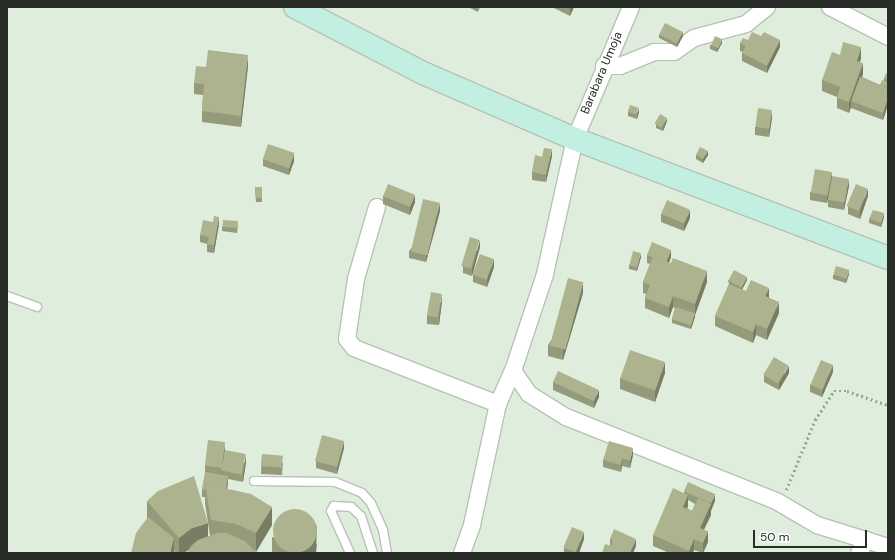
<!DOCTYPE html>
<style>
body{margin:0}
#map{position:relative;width:895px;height:560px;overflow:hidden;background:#dfeddd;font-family:"DM Sans",sans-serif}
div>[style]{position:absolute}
.path>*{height:2.5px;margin-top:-1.25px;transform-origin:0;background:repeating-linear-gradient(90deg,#9aa498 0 2px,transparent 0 5px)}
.roads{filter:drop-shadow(1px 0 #b6c3b4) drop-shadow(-1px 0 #b6c3b4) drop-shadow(0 1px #b6c3b4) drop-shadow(0 -1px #b6c3b4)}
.lane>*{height:8px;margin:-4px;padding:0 4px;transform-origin:4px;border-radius:4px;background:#fff}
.street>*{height:16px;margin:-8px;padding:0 8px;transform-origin:8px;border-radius:8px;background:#fff}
.secondary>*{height:22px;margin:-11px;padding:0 11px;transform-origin:11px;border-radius:11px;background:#c3efe3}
.wall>*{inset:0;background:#959a7a}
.shaded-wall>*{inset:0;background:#797d63}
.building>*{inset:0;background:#adb38e;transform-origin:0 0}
.round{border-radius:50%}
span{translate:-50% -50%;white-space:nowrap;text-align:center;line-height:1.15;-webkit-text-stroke:3px #fff;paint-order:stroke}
.street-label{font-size:12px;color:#282d27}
.frame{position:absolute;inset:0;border:8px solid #282d27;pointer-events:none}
.scale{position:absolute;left:753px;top:530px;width:114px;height:18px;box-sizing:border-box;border:2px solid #282d27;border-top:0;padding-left:5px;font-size:12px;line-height:14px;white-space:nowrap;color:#282d27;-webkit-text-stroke:3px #fff;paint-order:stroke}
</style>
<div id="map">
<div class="path">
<div style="left:786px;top:490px;width:76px;rotate:-67.5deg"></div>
<div style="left:815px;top:420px;width:35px;rotate:-57deg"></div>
<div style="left:834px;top:391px;width:13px"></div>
<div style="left:847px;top:391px;width:43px;rotate:18.9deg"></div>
</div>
<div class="roads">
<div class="lane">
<div style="left:7px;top:296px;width:32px;rotate:20deg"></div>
<div style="left:254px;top:481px;width:81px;rotate:0.7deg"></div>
<div style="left:335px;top:482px;width:29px;rotate:22deg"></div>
<div style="left:362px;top:493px;width:13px;rotate:48deg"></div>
<div style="left:371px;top:503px;width:30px;rotate:66deg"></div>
<div style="left:383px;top:530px;width:23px;rotate:80deg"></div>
<div style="left:350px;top:553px;width:46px;rotate:-114.3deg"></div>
<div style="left:331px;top:511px;width:6px;rotate:-59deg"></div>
<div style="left:334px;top:506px;width:17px;rotate:3deg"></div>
<div style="left:351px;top:507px;width:13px;rotate:42deg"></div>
<div style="left:361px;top:516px;width:39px;rotate:72deg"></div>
</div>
<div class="street">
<div style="left:830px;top:7px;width:65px;rotate:27.3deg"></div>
<div style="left:604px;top:66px;width:16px"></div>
<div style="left:620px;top:66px;width:37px;rotate:-22deg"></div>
<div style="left:654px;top:52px;width:20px"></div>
<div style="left:674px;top:52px;width:24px;rotate:-35deg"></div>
<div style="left:694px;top:38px;width:54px;rotate:-15.1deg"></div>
<div style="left:746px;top:24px;width:27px;rotate:-39deg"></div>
<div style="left:377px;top:207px;width:75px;rotate:106.3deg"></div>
<div style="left:356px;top:279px;width:61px;rotate:98.5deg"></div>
<div style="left:347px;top:339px;width:11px;rotate:52deg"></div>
<div style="left:354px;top:348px;width:155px;rotate:21.3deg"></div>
<div style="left:513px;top:371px;width:28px;rotate:55deg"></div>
<div style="left:529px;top:394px;width:44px;rotate:31.9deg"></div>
<div style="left:566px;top:417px;width:228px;rotate:21.8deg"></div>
<div style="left:778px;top:502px;width:45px;rotate:30.5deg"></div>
<div style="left:817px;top:525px;width:74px;rotate:17.2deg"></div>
<div style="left:462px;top:553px;width:30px;rotate:-70deg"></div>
<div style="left:472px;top:525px;width:124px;rotate:-77.9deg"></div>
<div style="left:498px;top:404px;width:36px;rotate:-66deg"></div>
<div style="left:513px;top:371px;width:102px;rotate:-71.7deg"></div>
<div style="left:545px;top:274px;width:138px;rotate:-77.5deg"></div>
<div style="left:575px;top:139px;width:143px;rotate:-67deg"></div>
<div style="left:859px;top:553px;width:15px;rotate:-62deg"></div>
</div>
<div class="secondary">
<div style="left:295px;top:7px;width:144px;rotate:27.3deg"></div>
<div style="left:423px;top:73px;width:166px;rotate:23.5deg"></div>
<div style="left:575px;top:139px;width:335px;rotate:20.8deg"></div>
</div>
</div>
<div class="wall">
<div style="clip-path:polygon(468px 7px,480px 7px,478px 12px)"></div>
<div style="clip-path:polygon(552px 7px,574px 7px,570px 16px)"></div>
<div style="clip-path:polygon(659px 34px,683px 36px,677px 47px,659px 38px)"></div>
<div style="clip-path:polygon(748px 40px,780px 47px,767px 73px,742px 61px,742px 53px,743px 52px,740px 51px,740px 43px)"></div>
<div style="clip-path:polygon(722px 43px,717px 52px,710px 49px,710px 45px)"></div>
<div style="clip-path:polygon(840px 55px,861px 58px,860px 62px,863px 74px,862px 77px,880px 85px,884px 81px,884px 78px,888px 74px,888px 105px,883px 120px,851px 108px,851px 107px,849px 113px,837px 108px,837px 97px,822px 91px,822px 80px)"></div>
<div style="clip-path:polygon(248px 66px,241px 127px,202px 122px,202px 111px,203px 95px,194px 94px,194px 83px,206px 67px)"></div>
<div style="clip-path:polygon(628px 112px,639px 112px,637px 119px,628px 116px)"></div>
<div style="clip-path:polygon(772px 118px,769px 137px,755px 135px,755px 127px)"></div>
<div style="clip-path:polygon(667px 121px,663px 131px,656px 128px,656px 124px)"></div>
<div style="clip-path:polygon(696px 155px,708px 155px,703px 163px,696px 159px)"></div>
<div style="clip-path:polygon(552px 156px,546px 182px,532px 180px,532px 172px,542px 157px)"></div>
<div style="clip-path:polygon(263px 159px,294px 161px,289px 175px,263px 166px)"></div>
<div style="clip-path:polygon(832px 177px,849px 186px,844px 210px,828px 207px,828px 200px,829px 195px,827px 203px,810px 200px,810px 192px)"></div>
<div style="clip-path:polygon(255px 187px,262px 187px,262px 202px,256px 202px)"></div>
<div style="clip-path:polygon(383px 196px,415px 202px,410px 215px,383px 204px)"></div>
<div style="clip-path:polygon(868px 196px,860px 219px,848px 214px,848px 207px)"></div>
<div style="clip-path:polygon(440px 211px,426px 262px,409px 258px,409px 251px)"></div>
<div style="clip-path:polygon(661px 214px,690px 218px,684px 231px,661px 222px)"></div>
<div style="clip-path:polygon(884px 217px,881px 227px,869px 223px,869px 219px)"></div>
<div style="clip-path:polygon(219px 224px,214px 253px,207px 252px,207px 244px,200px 242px,200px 235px)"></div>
<div style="clip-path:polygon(238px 225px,237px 233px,222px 231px,222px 227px)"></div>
<div style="clip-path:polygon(480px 247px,472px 276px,463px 273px,463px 266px)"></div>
<div style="clip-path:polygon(647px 255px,671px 257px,669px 263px,707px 282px,695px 315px,695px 317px,691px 329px,672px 323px,672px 319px,675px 308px,673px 307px,669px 318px,645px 308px,645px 298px,646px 294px,643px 293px,643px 282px,650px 264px,647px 263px)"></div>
<div style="clip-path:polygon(641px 257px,637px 271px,629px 269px,629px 265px)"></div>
<div style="clip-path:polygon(494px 267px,487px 287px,473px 282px,473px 275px)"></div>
<div style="clip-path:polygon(849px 274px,846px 283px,833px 279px,833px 275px)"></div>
<div style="clip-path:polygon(728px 280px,747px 280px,742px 290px,769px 298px,779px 313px,767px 340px,756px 335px,753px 343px,715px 326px,715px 316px,729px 284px)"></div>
<div style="clip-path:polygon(583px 293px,563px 360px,548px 356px,548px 345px)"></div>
<div style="clip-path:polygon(442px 301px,439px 325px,427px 324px,427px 316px)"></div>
<div style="clip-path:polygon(833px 372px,822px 397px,810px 392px,810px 385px)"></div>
<div style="clip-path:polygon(665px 373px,655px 402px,620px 389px,620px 378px)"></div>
<div style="clip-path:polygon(789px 373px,779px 390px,764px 382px,764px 375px)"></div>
<div style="clip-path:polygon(553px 382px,599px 397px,594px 408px,553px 390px)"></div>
<div style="clip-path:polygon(344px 448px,337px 474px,316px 468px,316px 461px)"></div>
<div style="clip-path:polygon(225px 449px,223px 467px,246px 462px,243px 482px,228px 479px,227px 489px,272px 525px,256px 552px,254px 551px,190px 549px,184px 553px,176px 553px,174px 551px,174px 553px,147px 518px,147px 501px,208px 536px,210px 536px,205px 503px,205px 497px,202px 497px,202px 490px,205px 473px,205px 466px)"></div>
<div style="clip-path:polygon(262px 454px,283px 463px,282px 475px,261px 474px)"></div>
<div style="clip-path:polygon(633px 455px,630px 468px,622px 466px,621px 472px,603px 467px,603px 460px)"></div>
<div style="clip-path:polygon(evenodd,684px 491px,715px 501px,711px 510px,711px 515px,704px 529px,708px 542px,703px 553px,694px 550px,693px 553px,669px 553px,653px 546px,653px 535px,684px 493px,684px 491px,688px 500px,695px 504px,692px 511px,687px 508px,688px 506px,688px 500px)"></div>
<div style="clip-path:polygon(272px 537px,317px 544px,316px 553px,272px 553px)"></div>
<div style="clip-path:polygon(584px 539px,579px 553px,564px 553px,564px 548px)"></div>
<div style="clip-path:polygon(610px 539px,636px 546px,633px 553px,602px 553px,610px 546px)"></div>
</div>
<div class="shaded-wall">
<div style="clip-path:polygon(570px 7px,574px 7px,570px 16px)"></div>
<div style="clip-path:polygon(683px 32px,683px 36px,677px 47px,677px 43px)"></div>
<div style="clip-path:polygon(722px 39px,722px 43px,717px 52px,717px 49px)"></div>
<div style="clip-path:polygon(780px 40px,780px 47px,767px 73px,767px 66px)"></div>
<div style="clip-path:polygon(861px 47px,861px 58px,857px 72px,857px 61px)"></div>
<div style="clip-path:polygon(248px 55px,248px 66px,241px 127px,241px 116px)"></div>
<div style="clip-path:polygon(863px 63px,863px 74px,853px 102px,851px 101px,851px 107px,849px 113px,849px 102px)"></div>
<div style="clip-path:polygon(888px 98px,888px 105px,883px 120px,883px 113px)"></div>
<div style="clip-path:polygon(639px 108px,639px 112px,637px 119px,637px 115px)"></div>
<div style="clip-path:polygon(772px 110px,772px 118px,769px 137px,769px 130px)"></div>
<div style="clip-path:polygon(667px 118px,667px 121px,663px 131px,663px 127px)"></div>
<div style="clip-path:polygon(552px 149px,552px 156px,546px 182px,546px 175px)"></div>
<div style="clip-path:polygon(708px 151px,708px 155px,703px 163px,703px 159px)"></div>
<div style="clip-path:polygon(294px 153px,294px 161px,289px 175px,289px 168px)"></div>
<div style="clip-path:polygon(832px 172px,832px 180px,827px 203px,827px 196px)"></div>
<div style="clip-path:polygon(849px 179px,849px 186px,844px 210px,844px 203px)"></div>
<div style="clip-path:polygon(868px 189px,868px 196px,860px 219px,860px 211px)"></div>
<div style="clip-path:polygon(415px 195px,415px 202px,410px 215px,410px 207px)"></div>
<div style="clip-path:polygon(440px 203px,440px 211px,426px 262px,426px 255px)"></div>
<div style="clip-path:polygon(690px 210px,690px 218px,684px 231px,684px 224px)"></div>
<div style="clip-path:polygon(884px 213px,884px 217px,881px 227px,881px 223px)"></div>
<div style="clip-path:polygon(219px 217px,219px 224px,214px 253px,214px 245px)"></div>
<div style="clip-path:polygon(480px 240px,480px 247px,472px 276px,472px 269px)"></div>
<div style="clip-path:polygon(671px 250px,671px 257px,666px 270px,666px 263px)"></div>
<div style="clip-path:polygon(641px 253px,641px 257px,637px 271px,637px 267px)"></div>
<div style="clip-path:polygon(494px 259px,494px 267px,487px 287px,487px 280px)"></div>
<div style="clip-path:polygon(849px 270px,849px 274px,846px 283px,846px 280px)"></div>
<div style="clip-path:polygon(707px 271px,707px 282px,695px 315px,695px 304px)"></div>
<div style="clip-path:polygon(747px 277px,747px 280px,741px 291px,741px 287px)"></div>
<div style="clip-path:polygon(583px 282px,583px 293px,563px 360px,563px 349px)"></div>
<div style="clip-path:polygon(769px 288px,769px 299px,765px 296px)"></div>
<div style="clip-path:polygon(442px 294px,442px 301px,439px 325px,439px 318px)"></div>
<div style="clip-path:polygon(673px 296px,673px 307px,669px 318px,669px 307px)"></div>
<div style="clip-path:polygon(779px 302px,779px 313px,767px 340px,767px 329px)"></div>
<div style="clip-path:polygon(695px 313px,695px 317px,691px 329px,691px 325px)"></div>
<div style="clip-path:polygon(756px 324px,756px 335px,753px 343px,753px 332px)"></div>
<div style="clip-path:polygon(665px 362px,665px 373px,655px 402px,655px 391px)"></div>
<div style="clip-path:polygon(833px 365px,833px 372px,822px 397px,822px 390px)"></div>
<div style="clip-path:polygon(789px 366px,789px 373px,779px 390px,779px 383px)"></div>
<div style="clip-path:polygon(599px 390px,599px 397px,594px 408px,594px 401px)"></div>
<div style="clip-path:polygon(344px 441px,344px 448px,337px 474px,337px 466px)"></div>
<div style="clip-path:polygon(225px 442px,225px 449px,222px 475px,222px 468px)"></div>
<div style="clip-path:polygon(633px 448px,633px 455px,630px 468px,630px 461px)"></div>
<div style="clip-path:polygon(246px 454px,246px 462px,243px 482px,243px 475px)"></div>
<div style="clip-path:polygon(622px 458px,622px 466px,621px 472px,621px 465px)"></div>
<div style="clip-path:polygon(228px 476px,228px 483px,225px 501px,225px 493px)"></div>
<div style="clip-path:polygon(715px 494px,715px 501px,711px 511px,711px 503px)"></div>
<div style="clip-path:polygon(688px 495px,688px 506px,683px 517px,683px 507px)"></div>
<div style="clip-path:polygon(711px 504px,711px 515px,700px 538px,700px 528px)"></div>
<div style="clip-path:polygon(272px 507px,272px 525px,256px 552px,256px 533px)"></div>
<div style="clip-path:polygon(208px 523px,208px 541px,192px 547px,184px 553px,179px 553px,179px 538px,192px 528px)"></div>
<div style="clip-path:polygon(317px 525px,316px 553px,297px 553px)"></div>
<div style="clip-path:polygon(708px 531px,708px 542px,703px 553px,703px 543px)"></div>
<div style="clip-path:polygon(584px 532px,584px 539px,579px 553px,576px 553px)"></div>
<div style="clip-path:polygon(174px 538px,174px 553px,170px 553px)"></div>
<div style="clip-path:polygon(636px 539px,636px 546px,633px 553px,630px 553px)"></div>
<div style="clip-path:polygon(694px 539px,694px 550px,693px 553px,689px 553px,689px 551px)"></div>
</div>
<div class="building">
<div style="left:665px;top:23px;width:20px;height:13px;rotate:27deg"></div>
<div style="clip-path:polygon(752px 32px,761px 36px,764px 32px,780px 40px,767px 66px,742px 53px,746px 46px,740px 43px,743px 38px,748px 40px)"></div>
<div style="left:715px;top:36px;width:8px;height:10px;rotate:23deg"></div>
<div style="clip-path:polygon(843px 42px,861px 47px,857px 61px,863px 63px,849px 102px,837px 98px,840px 87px,822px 80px,832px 52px,840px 55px)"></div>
<div style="clip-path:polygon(208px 50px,248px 55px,241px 116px,202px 111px,204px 84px,194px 83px,196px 66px,206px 67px)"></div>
<div style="clip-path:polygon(886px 73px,888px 74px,888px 80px,884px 78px)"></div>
<div style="clip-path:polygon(860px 77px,888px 88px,888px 98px,883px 113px,851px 101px)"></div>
<div style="clip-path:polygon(882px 80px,888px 82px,888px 87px,880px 85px)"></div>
<div style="left:630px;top:105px;width:9px;height:7px;rotate:18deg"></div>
<div style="left:758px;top:108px;width:14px;height:19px;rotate:8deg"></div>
<div style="left:660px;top:114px;width:8px;height:11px;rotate:30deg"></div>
<div style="left:268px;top:144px;width:28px;height:16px;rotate:19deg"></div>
<div style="clip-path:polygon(700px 147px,708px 151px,703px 159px,696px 155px)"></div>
<div style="clip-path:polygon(544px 148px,552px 149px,546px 175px,532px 172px,535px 155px,542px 157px)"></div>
<div style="left:815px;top:169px;width:17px;height:24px;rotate:10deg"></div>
<div style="left:832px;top:176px;width:17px;height:24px;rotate:10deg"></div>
<div style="left:388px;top:184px;width:29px;height:13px;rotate:22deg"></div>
<div style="left:856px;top:184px;width:13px;height:24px;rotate:23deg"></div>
<div style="clip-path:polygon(255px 187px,262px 187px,262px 198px,256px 198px)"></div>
<div style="left:423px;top:199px;width:17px;height:54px;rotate:13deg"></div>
<div style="left:667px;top:200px;width:25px;height:15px;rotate:23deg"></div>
<div style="clip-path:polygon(873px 210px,884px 213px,881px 223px,869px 219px)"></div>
<div style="clip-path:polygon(214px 216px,219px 217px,214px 245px,207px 244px,209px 237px,200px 235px,203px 220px,213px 222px)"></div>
<div style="left:223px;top:220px;width:15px;height:7px;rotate:4deg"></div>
<div style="left:470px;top:237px;width:10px;height:30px;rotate:17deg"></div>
<div style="clip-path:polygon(652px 242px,671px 250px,666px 262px,653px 256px,653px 257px,647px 255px)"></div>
<div style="left:633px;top:251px;width:8px;height:15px;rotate:14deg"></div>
<div style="left:480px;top:254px;width:15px;height:22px;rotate:20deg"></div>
<div style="clip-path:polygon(653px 256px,671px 263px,673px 258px,707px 271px,695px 304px,673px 296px,669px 307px,645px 298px,650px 285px,643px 282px)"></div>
<div style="left:836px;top:266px;width:14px;height:9px;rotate:17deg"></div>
<div style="left:734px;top:270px;width:15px;height:12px;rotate:28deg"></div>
<div style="left:568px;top:278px;width:16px;height:70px;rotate:15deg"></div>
<div style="clip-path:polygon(751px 280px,769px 288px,765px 296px,779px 302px,767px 329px,756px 324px,753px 332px,715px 316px,729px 284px,746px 291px)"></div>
<div style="left:431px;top:292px;width:11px;height:24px;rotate:10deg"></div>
<div style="left:676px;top:307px;width:20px;height:13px;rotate:18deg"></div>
<div style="left:630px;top:350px;width:37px;height:30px;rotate:19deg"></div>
<div style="left:774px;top:357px;width:17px;height:21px;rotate:31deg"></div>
<div style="left:821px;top:360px;width:13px;height:27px;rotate:23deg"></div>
<div style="left:558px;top:371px;width:45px;height:12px;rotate:25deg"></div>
<div style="left:322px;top:435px;width:23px;height:27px;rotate:15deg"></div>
<div style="left:208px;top:440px;width:17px;height:26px;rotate:7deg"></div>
<div style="clip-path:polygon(609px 441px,633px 448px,630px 461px,622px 458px,621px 465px,603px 460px)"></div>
<div style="left:225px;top:450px;width:21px;height:21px;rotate:11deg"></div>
<div style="left:262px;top:454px;width:21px;height:12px;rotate:5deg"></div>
<div style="clip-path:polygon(205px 472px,228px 476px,226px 489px,205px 484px,205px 490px,202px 490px)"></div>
<div style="clip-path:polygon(194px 476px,208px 523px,192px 528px,179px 538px,147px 501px,158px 491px)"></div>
<div style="left:688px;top:482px;width:30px;height:10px;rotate:24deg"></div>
<div style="clip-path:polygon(205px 484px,251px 494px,272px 507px,256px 533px,236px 524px,211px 520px)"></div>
<div style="clip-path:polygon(673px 488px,688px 495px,683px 507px,692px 511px,698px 498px,711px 504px,700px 528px,708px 531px,703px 543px,694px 539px,689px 551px,653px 535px)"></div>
<div class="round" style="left:273px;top:509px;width:44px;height:44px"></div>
<div style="clip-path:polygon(148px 517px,174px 538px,170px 553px,131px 553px,136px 533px)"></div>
<div style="left:572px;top:527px;width:13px;height:22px;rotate:23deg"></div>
<div style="clip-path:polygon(614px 529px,636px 539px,630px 553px,602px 553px,605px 544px,611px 546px,613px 541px,610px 539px)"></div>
<div style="clip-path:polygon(217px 533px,227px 533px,245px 541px,256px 553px,187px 553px,191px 546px,198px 540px)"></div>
</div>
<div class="street-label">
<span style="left:602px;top:73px;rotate:-67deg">Barabara Umoja</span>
</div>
<div class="frame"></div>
<div class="scale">50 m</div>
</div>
